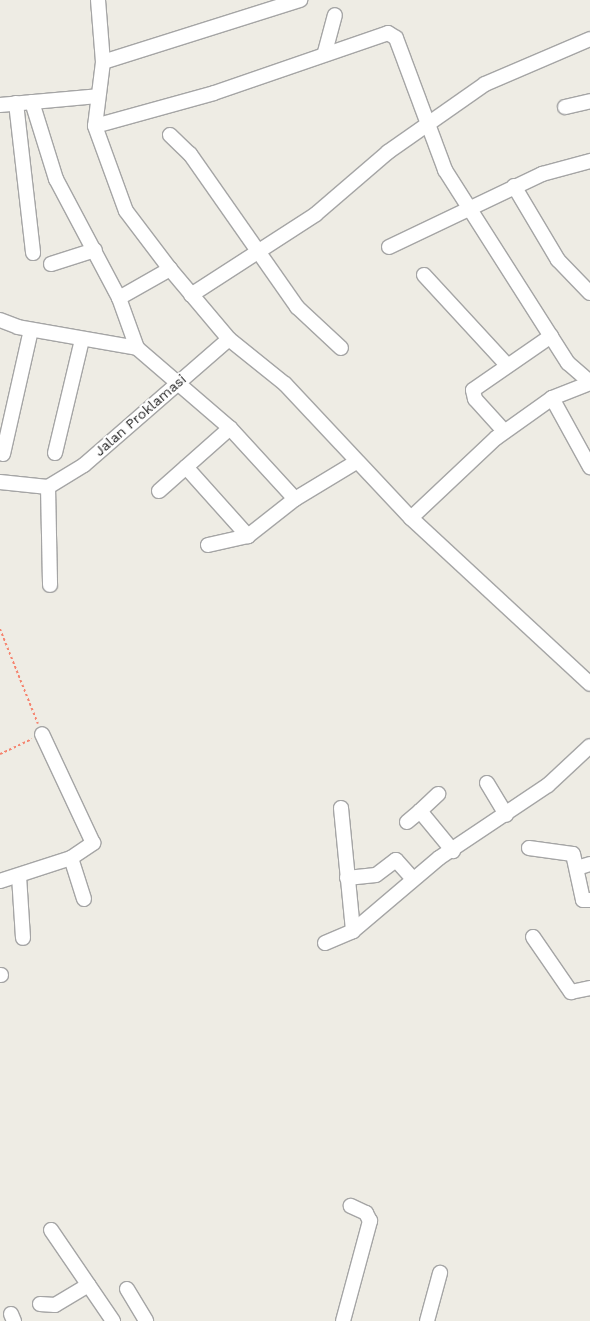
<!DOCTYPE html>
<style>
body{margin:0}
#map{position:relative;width:590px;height:1321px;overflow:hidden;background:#eeece4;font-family:"Work Sans",sans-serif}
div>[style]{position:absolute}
.path>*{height:2px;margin-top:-1px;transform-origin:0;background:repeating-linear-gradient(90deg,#f5846f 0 2.5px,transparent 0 5px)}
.roads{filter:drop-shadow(1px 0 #a5a5a5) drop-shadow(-1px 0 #a5a5a5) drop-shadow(0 1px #a5a5a5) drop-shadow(0 -1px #a5a5a5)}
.minor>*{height:14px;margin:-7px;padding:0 7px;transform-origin:7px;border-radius:7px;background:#fff}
span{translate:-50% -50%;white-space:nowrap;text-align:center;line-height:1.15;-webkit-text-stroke:4px #fff;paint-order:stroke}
.street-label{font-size:14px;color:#1e1e1e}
</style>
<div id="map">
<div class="path">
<div style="left:0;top:629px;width:102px;rotate:68.2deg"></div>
<div style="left:0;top:754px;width:35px;rotate:-25deg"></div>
</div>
<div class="roads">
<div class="minor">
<div style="left:98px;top:0;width:62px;rotate:85.4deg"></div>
<div style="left:103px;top:62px;width:207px;rotate:-17.5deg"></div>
<div style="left:325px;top:52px;width:38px;rotate:-75deg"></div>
<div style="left:103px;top:62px;width:64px;rotate:97.1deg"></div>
<div style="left:95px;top:126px;width:90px;rotate:70deg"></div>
<div style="left:126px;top:211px;width:73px;rotate:52.8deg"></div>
<div style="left:170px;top:269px;width:92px;rotate:49.9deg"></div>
<div style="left:229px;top:339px;width:72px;rotate:38.8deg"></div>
<div style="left:285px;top:384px;width:184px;rotate:46.8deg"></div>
<div style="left:411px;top:518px;width:244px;rotate:42.8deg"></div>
<div style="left:32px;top:102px;width:81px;rotate:72.7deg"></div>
<div style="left:56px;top:179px;width:135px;rotate:62.1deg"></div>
<div style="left:119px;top:298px;width:53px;rotate:70.2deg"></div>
<div style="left:16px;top:103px;width:151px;rotate:83.5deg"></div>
<div style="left:0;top:105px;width:98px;rotate:-5.2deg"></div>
<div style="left:565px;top:107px;width:26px;rotate:-13deg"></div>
<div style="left:95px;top:126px;width:123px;rotate:-15.5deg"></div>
<div style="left:214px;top:93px;width:184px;rotate:-19deg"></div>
<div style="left:388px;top:33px;width:9px;rotate:32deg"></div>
<div style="left:396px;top:38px;width:141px;rotate:69.6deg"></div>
<div style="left:445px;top:170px;width:229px;rotate:57.5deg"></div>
<div style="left:568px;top:363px;width:29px;rotate:41deg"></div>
<div style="left:170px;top:135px;width:28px;rotate:44deg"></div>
<div style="left:190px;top:154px;width:187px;rotate:55deg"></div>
<div style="left:297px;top:307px;width:60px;rotate:43deg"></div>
<div style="left:514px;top:186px;width:86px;rotate:59.3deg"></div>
<div style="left:558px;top:260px;width:46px;rotate:45.9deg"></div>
<div style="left:389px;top:247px;width:170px;rotate:-25.5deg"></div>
<div style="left:542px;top:174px;width:50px;rotate:-15.2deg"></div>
<div style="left:51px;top:264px;width:46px;rotate:-17.7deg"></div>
<div style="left:424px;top:275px;width:122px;rotate:47.3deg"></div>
<div style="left:191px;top:295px;width:149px;rotate:-32.9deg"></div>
<div style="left:316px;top:214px;width:95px;rotate:-40.7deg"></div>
<div style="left:388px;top:152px;width:118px;rotate:-35deg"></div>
<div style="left:485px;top:84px;width:114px;rotate:-23.2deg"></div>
<div style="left:119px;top:298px;width:59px;rotate:-29.6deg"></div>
<div style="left:0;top:320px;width:19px;rotate:21deg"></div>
<div style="left:18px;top:327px;width:121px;rotate:10deg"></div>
<div style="left:137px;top:348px;width:123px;rotate:40.7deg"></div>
<div style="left:230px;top:428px;width:96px;rotate:47.5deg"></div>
<div style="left:295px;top:499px;width:71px;rotate:-31.2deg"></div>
<div style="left:552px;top:398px;width:79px;rotate:61.2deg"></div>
<div style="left:504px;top:431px;width:43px;rotate:-132.2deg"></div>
<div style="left:475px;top:399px;width:9px;rotate:-103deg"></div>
<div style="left:473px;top:390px;width:95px;rotate:-34.7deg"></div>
<div style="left:55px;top:453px;width:116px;rotate:-76.6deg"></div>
<div style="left:3px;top:454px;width:127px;rotate:-77.3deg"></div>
<div style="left:186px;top:467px;width:93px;rotate:48.1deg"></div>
<div style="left:0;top:482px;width:48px;rotate:5.9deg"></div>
<div style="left:48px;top:487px;width:42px;rotate:-31.4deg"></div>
<div style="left:84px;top:465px;width:192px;rotate:-41deg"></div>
<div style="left:48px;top:487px;width:98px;rotate:88.8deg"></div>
<div style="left:159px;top:491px;width:95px;rotate:-41.6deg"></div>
<div style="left:411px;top:518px;width:117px;rotate:-43.3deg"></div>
<div style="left:496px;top:438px;width:69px;rotate:-35.5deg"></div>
<div style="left:552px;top:398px;width:41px;rotate:-21.5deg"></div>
<div style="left:208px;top:545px;width:41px;rotate:-12.7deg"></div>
<div style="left:248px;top:536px;width:60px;rotate:-38.2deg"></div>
<div style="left:487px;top:783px;width:37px;rotate:59deg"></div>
<div style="left:341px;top:808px;width:124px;rotate:84.4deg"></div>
<div style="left:420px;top:811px;width:25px;rotate:-43deg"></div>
<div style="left:407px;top:822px;width:17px;rotate:-40deg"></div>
<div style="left:420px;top:811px;width:52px;rotate:50.5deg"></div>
<div style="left:529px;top:848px;width:44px;rotate:7.8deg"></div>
<div style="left:573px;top:854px;width:47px;rotate:77.7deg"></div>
<div style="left:583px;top:900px;width:7px"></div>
<div style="left:71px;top:858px;width:43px;rotate:72.4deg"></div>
<div style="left:577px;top:868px;width:14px;rotate:-17deg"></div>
<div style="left:19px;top:876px;width:62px;rotate:86.3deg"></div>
<div style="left:347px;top:878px;width:29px;rotate:-6deg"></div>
<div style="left:376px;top:875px;width:25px;rotate:-37deg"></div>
<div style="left:396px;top:860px;width:25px;rotate:48deg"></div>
<div style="left:0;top:881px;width:75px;rotate:-17.9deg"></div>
<div style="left:71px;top:858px;width:27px;rotate:-34deg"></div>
<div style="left:93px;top:843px;width:120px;rotate:-115.1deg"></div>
<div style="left:533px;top:937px;width:67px;rotate:55.4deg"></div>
<div style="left:571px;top:992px;width:19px;rotate:-12deg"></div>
<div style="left:325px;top:943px;width:30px;rotate:-23deg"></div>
<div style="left:353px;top:931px;width:113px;rotate:-40.3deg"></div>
<div style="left:439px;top:858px;width:131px;rotate:-33.8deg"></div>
<div style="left:548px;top:785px;width:57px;rotate:-42.9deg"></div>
<div style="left:0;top:975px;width:1px"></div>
<div style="left:51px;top:1230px;width:110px;rotate:55.7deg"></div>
<div style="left:127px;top:1289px;width:37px;rotate:59deg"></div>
<div style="left:40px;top:1304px;width:15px;rotate:4deg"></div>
<div style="left:55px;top:1305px;width:39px;rotate:-31deg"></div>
<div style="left:11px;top:1314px;width:8px;rotate:67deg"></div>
<div style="left:343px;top:1321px;width:104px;rotate:-74.9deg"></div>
<div style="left:370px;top:1221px;width:9px;rotate:-117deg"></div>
<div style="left:366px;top:1213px;width:17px;rotate:-155deg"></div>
<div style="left:427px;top:1321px;width:50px;rotate:-74.8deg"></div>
</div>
</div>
<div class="street-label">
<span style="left:140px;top:415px;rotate:-41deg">Jalan Proklamasi</span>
</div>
</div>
